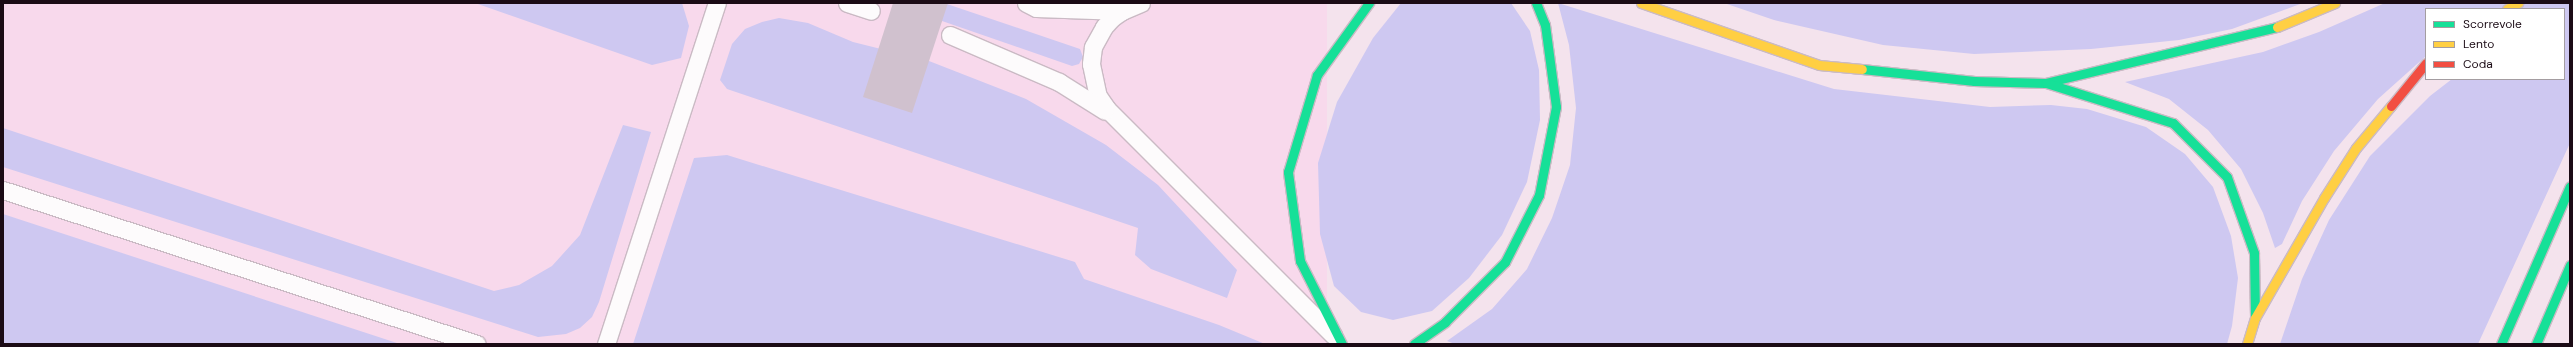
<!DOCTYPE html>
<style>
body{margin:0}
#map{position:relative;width:2573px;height:347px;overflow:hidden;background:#f4e3ed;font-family:"DM Sans",sans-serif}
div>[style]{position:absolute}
.built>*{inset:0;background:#f8d9ec;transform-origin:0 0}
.green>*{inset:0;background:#cec8f1}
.building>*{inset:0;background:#d0c1ce}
.roads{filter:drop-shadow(1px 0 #cabac4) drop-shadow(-1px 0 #cabac4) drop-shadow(0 1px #cabac4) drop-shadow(0 -1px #cabac4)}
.lane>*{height:17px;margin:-8.5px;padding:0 8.5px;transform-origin:8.5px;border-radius:8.5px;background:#fdfbfc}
.fast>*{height:9px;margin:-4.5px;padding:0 4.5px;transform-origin:4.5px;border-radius:4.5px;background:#16e098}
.slow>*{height:9px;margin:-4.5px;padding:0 4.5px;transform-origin:4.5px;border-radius:4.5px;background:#ffcf43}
.jam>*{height:9px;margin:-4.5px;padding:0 4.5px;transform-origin:4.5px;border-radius:4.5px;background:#f24e42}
span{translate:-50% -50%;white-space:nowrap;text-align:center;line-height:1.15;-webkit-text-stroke:3px #fff;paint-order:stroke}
.frame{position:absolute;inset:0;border:4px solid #1b0b15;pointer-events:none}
.legend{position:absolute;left:2425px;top:8px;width:140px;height:72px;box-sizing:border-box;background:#fff;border:1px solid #a49da1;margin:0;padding:5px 7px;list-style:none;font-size:12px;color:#1b0b15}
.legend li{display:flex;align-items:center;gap:8px;height:20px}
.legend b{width:20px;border:1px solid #a49da1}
</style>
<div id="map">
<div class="built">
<div style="left:3px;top:3px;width:1324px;height:341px"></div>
</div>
<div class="green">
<div style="clip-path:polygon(475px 3px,682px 3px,689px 26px,681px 58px,652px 65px)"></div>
<div style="clip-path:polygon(890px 3px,944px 3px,1080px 49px,1083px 57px,1079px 64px,1072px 66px)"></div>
<div style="clip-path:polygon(1401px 3px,1511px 3px,1530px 31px,1539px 70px,1540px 120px,1527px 182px,1502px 235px,1469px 278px,1432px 311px,1393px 320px,1361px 312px,1334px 286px,1320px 234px,1318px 163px,1337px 102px,1373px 38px)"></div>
<div style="clip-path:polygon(1558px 3px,1834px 89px,1990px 107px,2051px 105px,2087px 109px,2146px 127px,2185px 154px,2213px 187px,2231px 236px,2238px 278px,2232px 326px,2227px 344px,1455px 344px,1447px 341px,1492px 309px,1527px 269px,1552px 218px,1570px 165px,1576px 108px,1569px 45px)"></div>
<div style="clip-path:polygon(1724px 3px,2303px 3px,2232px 29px,2179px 40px,2091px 49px,1974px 54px,1883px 45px,1774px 20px)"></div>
<div style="clip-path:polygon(2385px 3px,2570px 3px,2570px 143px,2478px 344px,2280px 344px,2302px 279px,2329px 220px,2370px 156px,2430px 96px,2452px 79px,2564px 79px,2564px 9px,2426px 9px,2426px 56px,2378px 99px,2334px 151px,2302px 201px,2282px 244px,2275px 248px,2263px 213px,2241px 169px,2208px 130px,2169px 99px,2125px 82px,2263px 52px,2319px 32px)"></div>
<div style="clip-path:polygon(779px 18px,808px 23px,853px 42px,929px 61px,1026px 99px,1106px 145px,1158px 185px,1237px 270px,1227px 298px,1151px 269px,1135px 255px,1138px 228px,727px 89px,720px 80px,732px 44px,745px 29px,762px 22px)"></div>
<div style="clip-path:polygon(623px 125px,651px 132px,599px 302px,592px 317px,580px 328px,566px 334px,538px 337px,3px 167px,3px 128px,494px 291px,519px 285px,552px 266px,580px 235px)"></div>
<div style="clip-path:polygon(727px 155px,1075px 262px,1084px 279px,1219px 325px,1265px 344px,633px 344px,694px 158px)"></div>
<div style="clip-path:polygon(3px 214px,400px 344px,3px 344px)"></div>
</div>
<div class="building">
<div style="clip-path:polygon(893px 3px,948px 3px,912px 113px,863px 97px)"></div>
</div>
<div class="roads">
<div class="lane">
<div style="left:847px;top:3px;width:25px;rotate:18deg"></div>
<div style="left:1026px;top:3px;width:11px;rotate:27deg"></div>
<div style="left:1036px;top:8px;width:86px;rotate:2deg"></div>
<div style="left:1141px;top:3px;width:21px;rotate:157deg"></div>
<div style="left:1122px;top:11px;width:12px;rotate:145deg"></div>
<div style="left:1112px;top:18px;width:12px;rotate:132deg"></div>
<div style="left:1104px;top:27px;width:23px;rotate:119deg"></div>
<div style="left:1093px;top:47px;width:17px;rotate:97deg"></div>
<div style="left:1091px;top:64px;width:33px;rotate:78deg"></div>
<div style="left:1098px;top:96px;width:16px;rotate:55deg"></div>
<div style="left:1107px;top:109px;width:320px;rotate:45deg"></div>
<div style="left:950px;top:35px;width:119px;rotate:23.3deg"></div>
<div style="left:1059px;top:82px;width:54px;rotate:32.2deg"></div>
<div style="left:3px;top:190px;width:498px;rotate:18deg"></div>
<div style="left:606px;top:344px;width:359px;rotate:-72deg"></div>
</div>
<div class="fast">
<div style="left:1862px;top:69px;width:113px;rotate:6.1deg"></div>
<div style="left:1974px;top:81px;width:71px;rotate:1.6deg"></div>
<div style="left:2045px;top:83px;width:239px;rotate:-13.6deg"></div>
<div style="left:2046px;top:83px;width:133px;rotate:17.5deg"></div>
<div style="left:2173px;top:123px;width:76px;rotate:45deg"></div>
<div style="left:2227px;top:177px;width:81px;rotate:70.4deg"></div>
<div style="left:2254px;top:253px;width:65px;rotate:89.1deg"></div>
<div style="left:1342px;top:344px;width:93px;rotate:-116.8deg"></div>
<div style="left:1300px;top:261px;width:90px;rotate:-97.7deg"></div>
<div style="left:1288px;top:172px;width:101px;rotate:-73.4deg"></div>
<div style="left:1317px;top:75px;width:89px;rotate:-54.2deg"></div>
<div style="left:1414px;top:344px;width:38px;rotate:-35deg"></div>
<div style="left:1445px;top:322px;width:85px;rotate:-45deg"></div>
<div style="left:1505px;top:262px;width:75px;rotate:-63.1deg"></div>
<div style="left:1539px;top:195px;width:90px;rotate:-79.1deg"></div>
<div style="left:1556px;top:107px;width:83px;rotate:-97.6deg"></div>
<div style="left:1545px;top:25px;width:24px;rotate:-112deg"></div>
<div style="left:2501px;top:344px;width:172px;rotate:-66.4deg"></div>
<div style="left:2536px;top:344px;width:86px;rotate:-66.7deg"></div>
</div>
<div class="slow">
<div style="left:1641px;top:3px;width:188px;rotate:19.2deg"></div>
<div style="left:1819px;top:65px;width:43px;rotate:5.3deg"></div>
<div style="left:2507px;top:9px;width:13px;rotate:-29deg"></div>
<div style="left:2277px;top:27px;width:63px;rotate:-22.5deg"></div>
<div style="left:2247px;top:344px;width:27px;rotate:-73deg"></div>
<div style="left:2255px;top:318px;width:138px;rotate:-60.1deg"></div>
<div style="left:2324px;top:198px;width:59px;rotate:-57.4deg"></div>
<div style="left:2356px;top:148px;width:55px;rotate:-50.2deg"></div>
</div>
<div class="jam">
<div style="left:2391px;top:106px;width:55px;rotate:-50.9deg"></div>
</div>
</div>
<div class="frame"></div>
<ul class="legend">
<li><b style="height:5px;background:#16e098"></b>Scorrevole</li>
<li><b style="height:5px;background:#ffcf43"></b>Lento</li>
<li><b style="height:5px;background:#f24e42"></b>Coda</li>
</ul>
</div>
